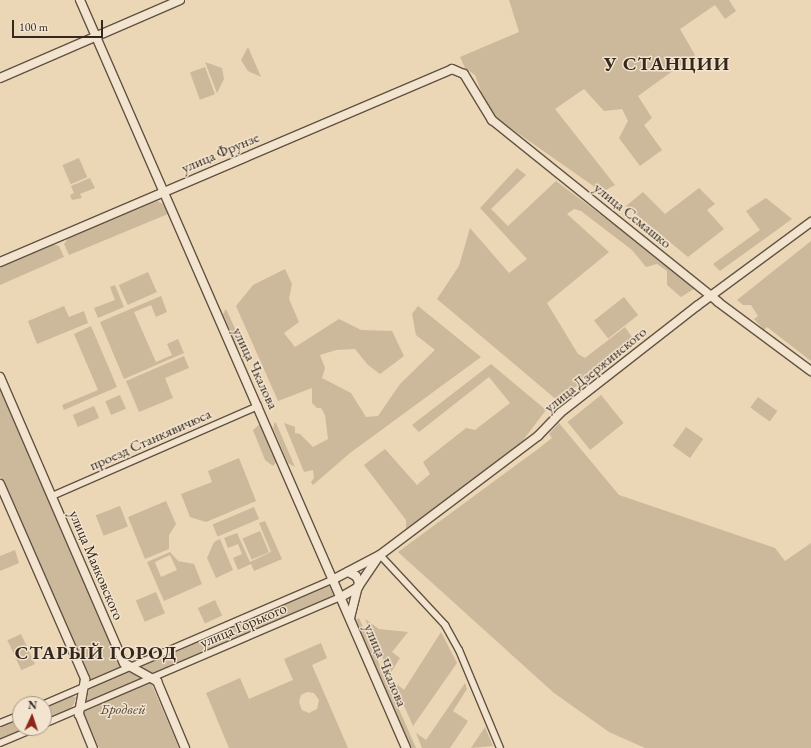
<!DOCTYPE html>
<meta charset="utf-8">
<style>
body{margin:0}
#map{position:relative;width:811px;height:748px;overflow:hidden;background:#ebd6b5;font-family:"EB Garamond",serif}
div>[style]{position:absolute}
.green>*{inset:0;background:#ccb89b;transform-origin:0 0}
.roads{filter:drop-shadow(1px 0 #625343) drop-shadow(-1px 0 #625343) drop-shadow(0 1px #625343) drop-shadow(0 -1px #625343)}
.street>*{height:6px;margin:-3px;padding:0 3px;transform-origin:3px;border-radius:3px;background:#f2e4cf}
.secondary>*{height:8px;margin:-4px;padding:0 4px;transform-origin:4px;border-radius:4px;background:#f2e4cf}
span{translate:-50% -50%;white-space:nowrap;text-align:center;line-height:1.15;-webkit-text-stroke:3px #f2e4cf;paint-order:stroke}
.street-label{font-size:15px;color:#34271d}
.park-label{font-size:15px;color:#5a4b3c;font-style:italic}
.district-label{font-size:19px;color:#34271d;font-weight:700;letter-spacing:1px}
.north{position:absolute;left:12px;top:696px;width:40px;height:40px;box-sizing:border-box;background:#f2e4cf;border:1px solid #a69888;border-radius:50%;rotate:3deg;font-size:11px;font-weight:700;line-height:16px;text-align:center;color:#34271d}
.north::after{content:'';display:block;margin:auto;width:14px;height:18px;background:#8f2418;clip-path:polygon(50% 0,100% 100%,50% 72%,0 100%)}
.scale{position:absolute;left:12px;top:20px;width:91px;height:18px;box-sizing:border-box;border:2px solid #34271d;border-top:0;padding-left:5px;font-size:12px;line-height:14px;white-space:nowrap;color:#34271d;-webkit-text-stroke:3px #f2e4cf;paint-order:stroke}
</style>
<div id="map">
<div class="green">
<div style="clip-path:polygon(509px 0,729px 0,736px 11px,725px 19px,715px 5px,680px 29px,695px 55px,638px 96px,652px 118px,644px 125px,662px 150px,640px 166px,619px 138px,628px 121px,622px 109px,604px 111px,584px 89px,555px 109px,615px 185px,602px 192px,489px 113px,475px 75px,465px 68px,460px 57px,519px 32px)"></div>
<div style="clip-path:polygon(248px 47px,261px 77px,248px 71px,241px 60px)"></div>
<div style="clip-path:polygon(205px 62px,222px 68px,224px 79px,217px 93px)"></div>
<div style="left:205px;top:67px;width:29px;height:16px;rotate:70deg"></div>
<div style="left:79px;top:158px;width:21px;height:18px;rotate:67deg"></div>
<div style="clip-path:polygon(517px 168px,526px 175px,491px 209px,508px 226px,556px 181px,697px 287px,681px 297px,667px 285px,667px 271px,657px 264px,646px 267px,632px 250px,581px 211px,574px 209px,567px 214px,609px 252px,547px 303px,578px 354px,585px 358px,625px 327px,634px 340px,558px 401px,437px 299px,459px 266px,470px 228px,509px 273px,527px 259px,480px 208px)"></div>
<div style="clip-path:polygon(90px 178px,95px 188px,80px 194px,82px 198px,72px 200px,70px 195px,74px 193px,71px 186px)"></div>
<div style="clip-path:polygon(699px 188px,715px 204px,707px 210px,724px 229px,688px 257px,626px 206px,643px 192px,665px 214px)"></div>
<div style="clip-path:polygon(766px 198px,792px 219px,720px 271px,713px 264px,760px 230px,746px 211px)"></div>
<div style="clip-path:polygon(157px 201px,163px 204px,168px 214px,69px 255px,64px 244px,69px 237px)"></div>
<div style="clip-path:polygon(811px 241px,811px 361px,767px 327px,764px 330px,754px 319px,758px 316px,751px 305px,743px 305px,737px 300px)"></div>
<div style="clip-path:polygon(52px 244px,59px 246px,64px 257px,0 285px,0 266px)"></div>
<div style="clip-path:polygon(285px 269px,292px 284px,289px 299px,299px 322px,284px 333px,295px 347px,339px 319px,361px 330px,392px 331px,404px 356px,380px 374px,368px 365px,355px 349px,336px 350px,320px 355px,325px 368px,322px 378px,351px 393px,366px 417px,378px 416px,400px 384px,435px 350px,416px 335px,412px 314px,418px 306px,481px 357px,350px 453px,313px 485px,311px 482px,314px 478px,313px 470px,304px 472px,284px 423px,295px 427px,295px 433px,300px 434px,313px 447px,328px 439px,325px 415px,321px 408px,317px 408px,312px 403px,312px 388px,278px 401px,236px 306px,253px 285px)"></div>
<div style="left:148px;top:272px;width:22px;height:32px;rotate:66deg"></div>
<div style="clip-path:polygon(115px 285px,124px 307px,98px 318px,94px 308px,115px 300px,110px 287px)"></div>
<div style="clip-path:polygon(161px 296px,167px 312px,156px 317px,151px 305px,134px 312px,156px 362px,172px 355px,167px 344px,178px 339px,184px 353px,124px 379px,100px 322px)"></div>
<div style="left:624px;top:297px;width:23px;height:38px;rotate:52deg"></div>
<div style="clip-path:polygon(64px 306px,69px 317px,84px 311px,88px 323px,37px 344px,28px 321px)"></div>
<div style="clip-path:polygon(226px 309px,247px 355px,246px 356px,238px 348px,223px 314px)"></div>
<div style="clip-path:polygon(91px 326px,117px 387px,64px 410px,62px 405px,98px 390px,74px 334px)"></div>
<div style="clip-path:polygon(184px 356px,189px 368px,165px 378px,173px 398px,139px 412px,126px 381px)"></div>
<div style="clip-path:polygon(491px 364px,546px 410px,521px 443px,406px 532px,406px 520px,364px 465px,385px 449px,417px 485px,430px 474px,423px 462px,466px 428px,475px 430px,510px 403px,489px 377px,419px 432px,412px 425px)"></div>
<div style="clip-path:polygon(0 389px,120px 663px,152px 685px,179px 748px,99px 748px,84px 714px,88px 677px,0 476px)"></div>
<div style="left:120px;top:395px;width:15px;height:16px;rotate:67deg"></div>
<div style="left:601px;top:395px;width:36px;height:43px;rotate:51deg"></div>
<div style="left:758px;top:397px;width:24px;height:13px;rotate:36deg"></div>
<div style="left:94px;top:406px;width:13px;height:23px;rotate:67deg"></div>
<div style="clip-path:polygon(275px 422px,276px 423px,295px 467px,288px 463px,273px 428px)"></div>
<div style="clip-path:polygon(261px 423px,277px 461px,273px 466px,265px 460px,253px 430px)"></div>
<div style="clip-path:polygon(559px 423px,619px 495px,775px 548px,785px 561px,811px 543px,811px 748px,645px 748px,609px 732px,554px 693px,398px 552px,538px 449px,552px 438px,549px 434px)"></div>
<div style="left:686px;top:427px;width:21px;height:23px;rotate:35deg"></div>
<div style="clip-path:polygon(239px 458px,256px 501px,206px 522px,190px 517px,181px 494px,212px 482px,208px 471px)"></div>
<div style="clip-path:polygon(166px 501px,176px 524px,169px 535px,169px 549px,145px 559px,128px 517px)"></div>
<div style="left:120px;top:506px;width:22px;height:26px;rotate:69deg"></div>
<div style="left:254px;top:507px;width:13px;height:45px;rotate:67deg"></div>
<div style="clip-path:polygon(265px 521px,282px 559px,254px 571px,251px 564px,238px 570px,233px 558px,242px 554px,238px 544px,228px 548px,224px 538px,237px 533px,250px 562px,271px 552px,259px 523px)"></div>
<div style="left:260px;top:531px;width:23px;height:19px;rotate:67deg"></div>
<div style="clip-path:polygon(220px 539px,233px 570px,216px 578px,207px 558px,214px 542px)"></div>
<div style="clip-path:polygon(15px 550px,19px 563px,0 571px,0 556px)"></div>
<div style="clip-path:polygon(evenodd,170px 552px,178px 561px,194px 564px,202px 584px,164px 601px,147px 562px,170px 552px,170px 555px,177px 570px,161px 577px,155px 562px,170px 555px)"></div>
<div style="clip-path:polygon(329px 584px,334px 596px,152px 674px,139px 667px)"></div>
<div style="left:156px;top:592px;width:23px;height:22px;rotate:67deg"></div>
<div style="left:215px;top:600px;width:17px;height:19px;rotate:65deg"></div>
<div style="clip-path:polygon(359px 618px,416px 748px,410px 748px,355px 620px)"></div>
<div style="clip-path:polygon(365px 619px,379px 629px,408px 632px,392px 652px,400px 658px,390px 674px)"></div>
<div style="clip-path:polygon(441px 632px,457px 663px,413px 726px,393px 681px,404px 690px)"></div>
<div style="left:21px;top:634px;width:33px;height:15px;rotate:65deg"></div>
<div style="clip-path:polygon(evenodd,321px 643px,327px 658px,312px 665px,348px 748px,229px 748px,206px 693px,240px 678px,249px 699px,293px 680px,284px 659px,321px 643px,307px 692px,314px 693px,319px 700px,317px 709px,309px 713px,302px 710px,299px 702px,301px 695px,307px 692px)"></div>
<div style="clip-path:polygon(465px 683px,467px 689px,453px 711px,468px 721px,450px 748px,422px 748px,416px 733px,426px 740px)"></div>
<div style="clip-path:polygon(73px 696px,76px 698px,74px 704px,69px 710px,44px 721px,44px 708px)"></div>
<div style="clip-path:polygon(20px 718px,20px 728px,28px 728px,0 740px,0 727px)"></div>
<div style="clip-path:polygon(485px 727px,493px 746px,471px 748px)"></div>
</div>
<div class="roads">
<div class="street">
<div style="left:52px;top:496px;width:225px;rotate:-23.6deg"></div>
<div style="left:380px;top:555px;width:96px;rotate:47.1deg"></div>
<div style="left:445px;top:625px;width:29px;rotate:61deg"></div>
<div style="left:459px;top:650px;width:106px;rotate:67.3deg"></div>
<div style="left:44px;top:704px;width:316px;rotate:-23.3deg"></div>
<div style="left:0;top:723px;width:22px;rotate:-22deg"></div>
<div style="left:44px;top:724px;width:323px;rotate:-23.2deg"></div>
<div style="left:0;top:743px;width:38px;rotate:-23deg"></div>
</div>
<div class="secondary">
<div style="left:80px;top:0;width:816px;rotate:66.45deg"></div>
<div style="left:0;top:78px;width:196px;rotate:-23.4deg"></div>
<div style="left:0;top:262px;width:491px;rotate:-23.1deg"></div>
<div style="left:452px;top:69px;width:13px;rotate:23deg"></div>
<div style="left:464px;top:74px;width:54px;rotate:58.7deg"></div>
<div style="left:492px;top:120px;width:290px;rotate:38.8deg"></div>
<div style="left:718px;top:302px;width:116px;rotate:36.6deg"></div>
<div style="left:0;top:377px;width:312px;rotate:66.6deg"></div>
<div style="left:124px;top:663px;width:38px;rotate:29deg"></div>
<div style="left:157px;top:681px;width:73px;rotate:67.3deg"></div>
<div style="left:0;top:484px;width:213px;rotate:66.4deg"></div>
<div style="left:85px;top:679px;width:36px;rotate:100deg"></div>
<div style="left:79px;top:714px;width:37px;rotate:68deg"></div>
<div style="left:348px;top:572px;width:9px;rotate:27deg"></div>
<div style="left:356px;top:576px;width:7px;rotate:63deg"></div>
<div style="left:359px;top:582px;width:36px;rotate:104deg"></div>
<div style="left:334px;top:579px;width:52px;rotate:-27.6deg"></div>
<div style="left:380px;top:555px;width:198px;rotate:-37deg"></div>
<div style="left:538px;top:436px;width:32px;rotate:-46deg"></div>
<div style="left:560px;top:413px;width:174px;rotate:-38deg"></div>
<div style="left:697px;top:306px;width:142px;rotate:-36.4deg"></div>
<div style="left:341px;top:597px;width:20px;rotate:-30deg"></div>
<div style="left:358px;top:587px;width:36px;rotate:-56deg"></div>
</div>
</div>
<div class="street-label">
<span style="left:220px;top:152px;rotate:-23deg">улица Фрунзе</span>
<span style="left:633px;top:215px;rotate:39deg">улица Семашко</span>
<span style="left:256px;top:368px;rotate:65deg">улица Чкалова</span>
<span style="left:595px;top:369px;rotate:-39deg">улица Дзержинского</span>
<span style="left:150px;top:439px;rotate:-24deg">проезд Станкявичюса</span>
<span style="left:97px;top:565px;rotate:67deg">улица Маяковского</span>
<span style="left:243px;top:625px;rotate:-23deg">улица Горького</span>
<span style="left:386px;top:665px;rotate:67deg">улица Чкалова</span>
</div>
<div class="park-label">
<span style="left:123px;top:709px">Бродвей</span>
</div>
<div class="district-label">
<span style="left:667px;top:64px">У СТАНЦИИ</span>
<span style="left:96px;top:653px">СТАРЫЙ ГОРОД</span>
</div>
<div class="north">N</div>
<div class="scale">100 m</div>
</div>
